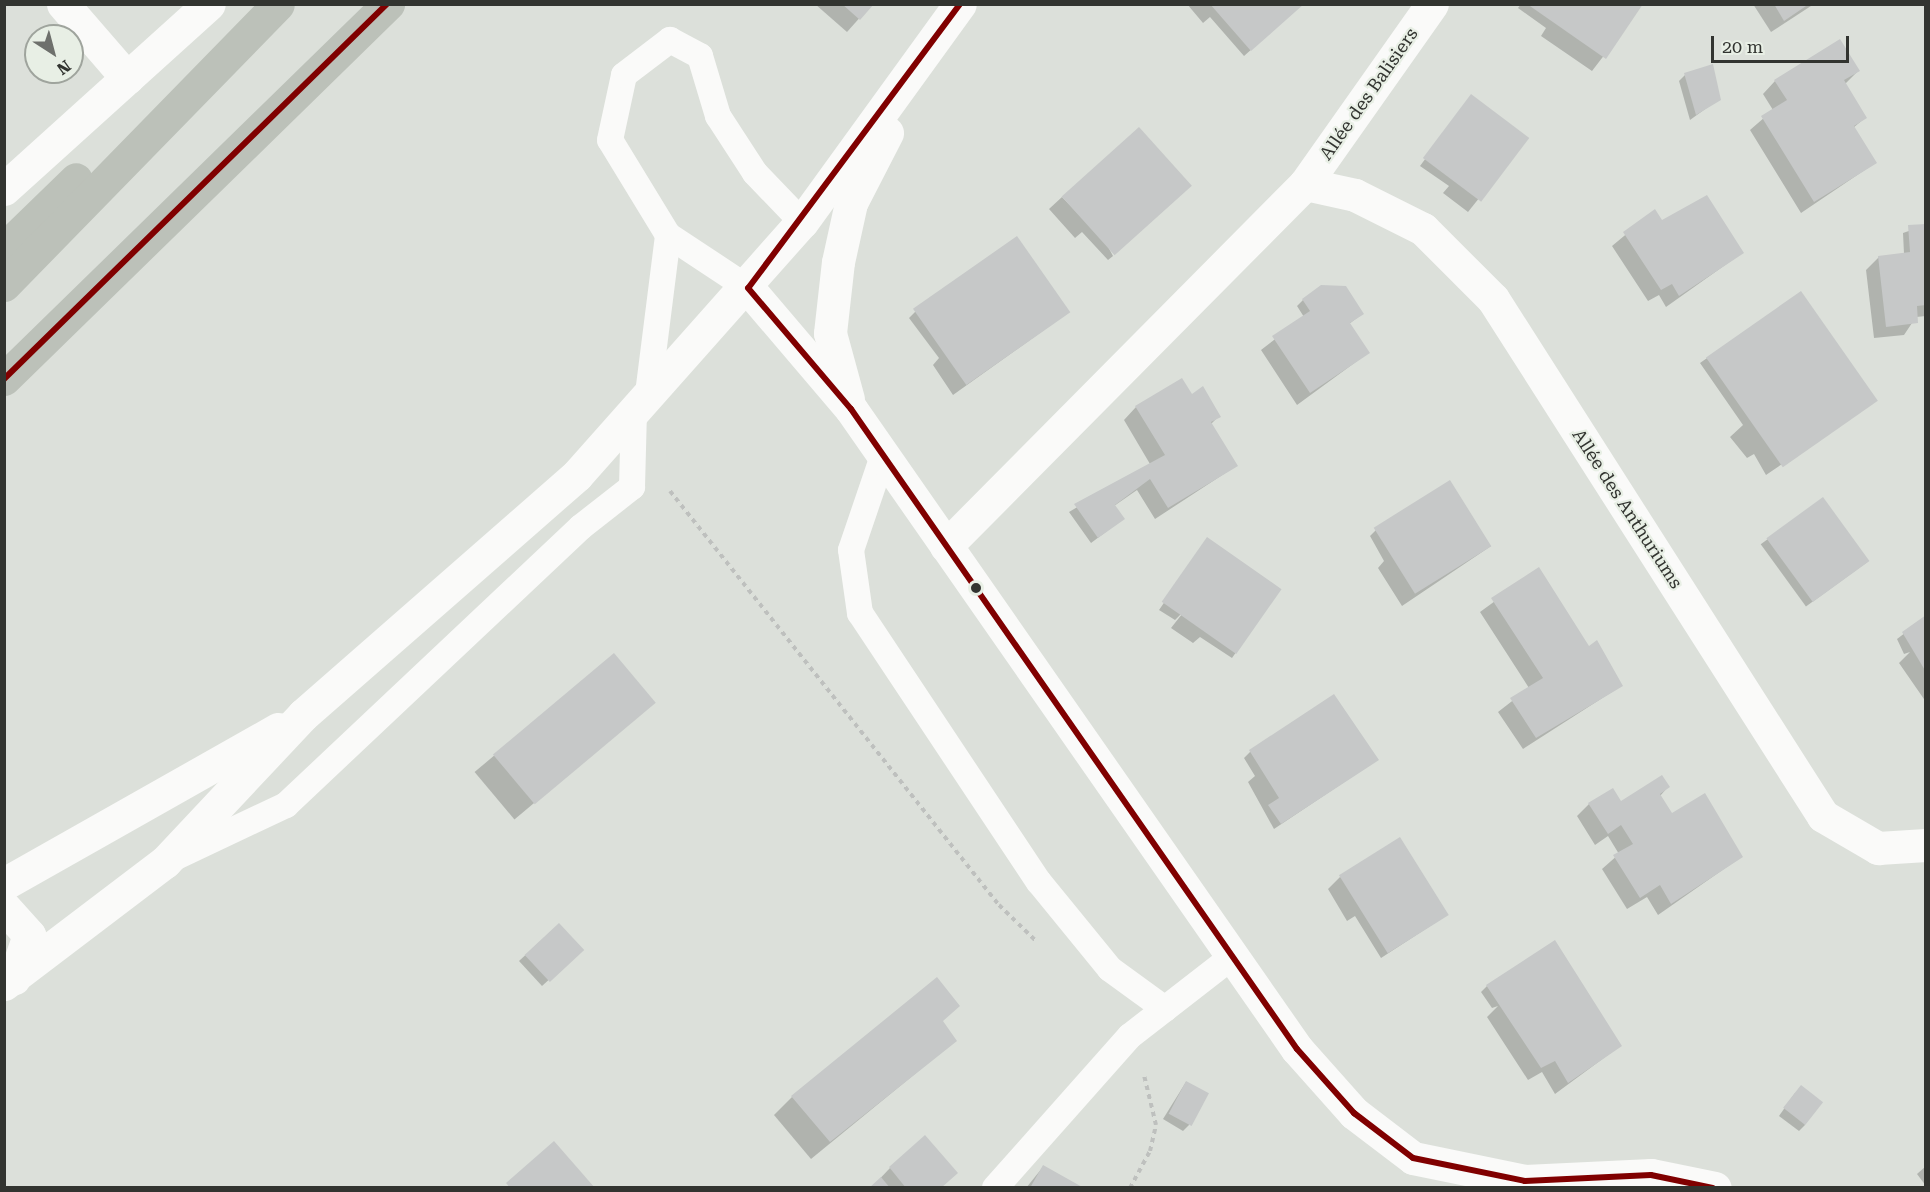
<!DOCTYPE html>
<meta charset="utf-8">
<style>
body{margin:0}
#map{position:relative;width:1930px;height:1192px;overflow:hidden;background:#dce0da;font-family:"Roboto Serif",serif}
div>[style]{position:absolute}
.shadow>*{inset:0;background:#0003;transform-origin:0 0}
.building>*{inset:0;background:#c6c8c8;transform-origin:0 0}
.path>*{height:4px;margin-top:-2px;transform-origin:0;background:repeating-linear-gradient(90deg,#bec0be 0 4.5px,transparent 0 9px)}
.service>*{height:26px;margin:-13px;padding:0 13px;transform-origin:13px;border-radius:13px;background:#fafaf9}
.minor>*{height:33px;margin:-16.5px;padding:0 16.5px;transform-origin:16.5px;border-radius:16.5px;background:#fafaf9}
.trunk>*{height:33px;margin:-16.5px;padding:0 16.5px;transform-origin:16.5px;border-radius:16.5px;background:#bcc1b9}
.bus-1>*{height:6px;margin:-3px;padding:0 3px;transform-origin:3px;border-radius:3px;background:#800000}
.dots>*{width:16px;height:16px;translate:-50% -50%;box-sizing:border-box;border:3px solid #e8efe5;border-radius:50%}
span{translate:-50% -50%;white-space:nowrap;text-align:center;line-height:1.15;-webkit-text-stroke:4.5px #e8efe5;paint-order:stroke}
.street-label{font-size:18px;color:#323430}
.frame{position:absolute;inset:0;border:6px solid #323430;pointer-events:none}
.north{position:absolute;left:24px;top:24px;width:60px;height:60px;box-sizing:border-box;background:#e8efe5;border:2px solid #9fa49d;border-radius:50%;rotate:144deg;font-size:16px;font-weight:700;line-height:24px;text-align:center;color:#323430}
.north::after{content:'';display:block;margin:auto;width:21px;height:27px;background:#6e706c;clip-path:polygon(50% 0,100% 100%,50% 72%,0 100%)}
.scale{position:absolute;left:1711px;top:36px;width:138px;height:27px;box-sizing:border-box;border:3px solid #323430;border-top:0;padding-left:8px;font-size:18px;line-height:21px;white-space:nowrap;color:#323430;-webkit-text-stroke:4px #e8efe5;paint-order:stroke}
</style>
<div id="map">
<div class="shadow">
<div style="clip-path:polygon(815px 4px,872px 4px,847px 32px)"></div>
<div style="clip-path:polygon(1187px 4px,1303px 4px,1244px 56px,1210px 17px,1203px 23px)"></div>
<div style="clip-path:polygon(1521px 4px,1623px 4px,1632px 19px,1592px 71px,1541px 36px,1546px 28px,1518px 8px)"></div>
<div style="clip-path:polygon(1753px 4px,1814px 4px,1771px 32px)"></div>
<div style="clip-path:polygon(1858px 71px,1845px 84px,1865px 118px,1853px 128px,1875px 163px,1801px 213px,1750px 130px,1773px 110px,1763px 94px,1775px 81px)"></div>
<div style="clip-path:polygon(1685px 75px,1719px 99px,1690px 120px,1679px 81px)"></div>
<div style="clip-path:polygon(1472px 96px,1527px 138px,1468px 212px,1443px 193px,1449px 186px,1420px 166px)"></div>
<div style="clip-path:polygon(1062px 197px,1106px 243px,1113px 256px,1108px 260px,1082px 232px,1075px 238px,1049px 209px)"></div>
<div style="clip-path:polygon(1654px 211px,1662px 222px,1742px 253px,1666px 307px,1659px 295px,1648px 301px,1612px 246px)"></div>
<div style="clip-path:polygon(1926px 225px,1926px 316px,1916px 317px,1904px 335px,1874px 338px,1866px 270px,1879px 257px,1904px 254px,1903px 233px)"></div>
<div style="clip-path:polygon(1800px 293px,1876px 400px,1766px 475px,1754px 454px,1747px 458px,1730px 437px,1743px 425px,1700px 363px)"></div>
<div style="clip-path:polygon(1303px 300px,1362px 314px,1349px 324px,1368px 353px,1297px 405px,1261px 350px,1304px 317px,1297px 306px)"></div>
<div style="clip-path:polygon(915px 312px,1069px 312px,953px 395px,933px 365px,939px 358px,909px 318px)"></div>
<div style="clip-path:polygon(1191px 396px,1219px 416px,1211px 424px,1236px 466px,1155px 519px,1137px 490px,1114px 506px,1123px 519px,1091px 543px,1069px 512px,1150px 464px,1124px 420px,1136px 407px)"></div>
<div style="left:1823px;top:499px;width:77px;height:77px;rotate:54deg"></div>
<div style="clip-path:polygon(1376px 530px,1491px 546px,1402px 606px,1378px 568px,1384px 561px,1370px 536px)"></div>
<div style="clip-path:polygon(1208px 539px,1280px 589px,1232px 658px,1200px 637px,1193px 643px,1171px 628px,1186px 609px,1175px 620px,1159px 610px)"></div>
<div style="clip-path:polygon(1539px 569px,1589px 648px,1621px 686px,1523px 749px,1498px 712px,1529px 688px,1480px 612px)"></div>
<div style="clip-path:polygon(1926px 617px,1926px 702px,1899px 663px,1910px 652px,1904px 654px,1897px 639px)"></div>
<div style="left:614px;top:655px;width:62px;height:182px;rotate:50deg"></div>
<div style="clip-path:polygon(1250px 752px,1377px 760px,1274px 829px,1248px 782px,1255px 776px,1244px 758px)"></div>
<div style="clip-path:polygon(1668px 787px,1660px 796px,1672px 815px,1741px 857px,1658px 915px,1647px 897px,1627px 909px,1602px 869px,1619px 854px,1608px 836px,1595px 845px,1577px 816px,1589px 804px,1620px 803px)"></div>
<div style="clip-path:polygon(1340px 877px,1447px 915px,1381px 958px,1355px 916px,1347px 921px,1328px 889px)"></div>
<div style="clip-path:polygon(558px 925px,576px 955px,542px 986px,519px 961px)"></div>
<div style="clip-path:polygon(1487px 986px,1620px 1046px,1555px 1094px,1542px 1072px,1528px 1080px,1487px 1017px,1498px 1006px,1492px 1008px,1481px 992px)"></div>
<div style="clip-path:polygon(942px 1022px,955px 1041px,811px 1159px,774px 1115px,792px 1097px)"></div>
<div style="clip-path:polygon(1186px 1082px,1189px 1125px,1183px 1131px,1163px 1119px)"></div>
<div style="clip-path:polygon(1795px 1093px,1805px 1125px,1799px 1131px,1779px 1116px)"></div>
<div style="clip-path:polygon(925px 1137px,941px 1188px,871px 1188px,890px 1168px)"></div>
<div style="clip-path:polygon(1926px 1166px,1926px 1186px,1917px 1174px)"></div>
<div style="clip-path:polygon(1043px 1167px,1081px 1188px,1026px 1188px)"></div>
</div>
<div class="building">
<div style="clip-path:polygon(842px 4px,874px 4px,860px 20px)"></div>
<div style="clip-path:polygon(1210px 4px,1304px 4px,1251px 51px)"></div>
<div style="clip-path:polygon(1527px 4px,1643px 4px,1606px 59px)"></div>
<div style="clip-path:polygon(1774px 4px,1809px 4px,1784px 21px)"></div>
<div style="clip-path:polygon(1840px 39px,1860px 71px,1844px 80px,1867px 118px,1854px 126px,1877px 163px,1814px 202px,1761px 116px,1787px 100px,1774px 80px)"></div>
<div style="clip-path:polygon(1713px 64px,1721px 100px,1696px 115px,1684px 73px)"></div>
<div style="left:1471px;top:94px;width:73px;height:80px;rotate:37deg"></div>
<div style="left:1139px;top:127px;width:79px;height:104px;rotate:48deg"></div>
<div style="clip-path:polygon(1707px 195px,1744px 253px,1679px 296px,1672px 284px,1661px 290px,1623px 232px,1655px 209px,1662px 220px)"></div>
<div style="clip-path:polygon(1926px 224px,1926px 305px,1917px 306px,1918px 323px,1886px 327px,1878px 256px,1910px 252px,1908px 225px)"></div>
<div style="left:1017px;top:236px;width:93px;height:127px;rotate:55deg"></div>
<div style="clip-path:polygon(1321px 285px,1346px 286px,1364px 314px,1350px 323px,1370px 353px,1310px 393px,1272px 336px,1310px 311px,1302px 299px)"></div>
<div style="left:1801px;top:291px;width:134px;height:116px;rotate:55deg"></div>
<div style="clip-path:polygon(1182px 378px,1192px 394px,1203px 386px,1221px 417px,1211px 422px,1238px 466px,1168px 508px,1150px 479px,1115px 505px,1125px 519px,1098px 538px,1074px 504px,1165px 455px,1135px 406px)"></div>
<div style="left:1450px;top:480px;width:78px;height:90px;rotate:58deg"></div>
<div style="left:1823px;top:497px;width:79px;height:70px;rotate:54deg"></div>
<div style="left:1207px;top:537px;width:91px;height:79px;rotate:35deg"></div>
<div style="clip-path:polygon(1539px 567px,1589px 646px,1597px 640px,1623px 686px,1536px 738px,1510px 698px,1543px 678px,1491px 598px)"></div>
<div style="clip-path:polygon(1926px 615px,1926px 672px,1902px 632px)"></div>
<div style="left:614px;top:653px;width:65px;height:158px;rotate:50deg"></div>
<div style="clip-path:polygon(1334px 694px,1379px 760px,1281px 824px,1268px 805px,1279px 798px,1249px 750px)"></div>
<div style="clip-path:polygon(1662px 775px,1670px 787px,1660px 794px,1672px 813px,1705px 793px,1743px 857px,1671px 904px,1660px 885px,1640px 898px,1613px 855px,1633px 844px,1621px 825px,1608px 834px,1588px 803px,1613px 788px,1621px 801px)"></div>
<div style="left:1400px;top:837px;width:92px;height:72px;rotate:58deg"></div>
<div style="left:559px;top:923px;width:37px;height:47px;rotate:47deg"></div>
<div style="clip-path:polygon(1555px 940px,1622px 1046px,1568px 1083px,1555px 1061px,1541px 1068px,1486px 985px)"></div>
<div style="clip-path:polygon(937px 977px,960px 1006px,943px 1021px,957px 1041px,830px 1142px,791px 1096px)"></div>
<div style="left:1186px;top:1081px;width:26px;height:37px;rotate:28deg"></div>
<div style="left:1801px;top:1085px;width:28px;height:29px;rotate:38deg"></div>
<div style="clip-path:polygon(925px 1135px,958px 1173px,941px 1188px,906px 1188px,889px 1167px)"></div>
<div style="clip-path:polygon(554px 1141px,595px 1188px,510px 1188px,506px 1183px)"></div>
<div style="clip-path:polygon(1043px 1165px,1084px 1188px,1030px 1188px)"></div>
<div style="clip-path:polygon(881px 1177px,890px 1188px,869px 1188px)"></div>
</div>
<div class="path">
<div style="left:670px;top:491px;width:529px;rotate:51.53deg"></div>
<div style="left:999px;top:905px;width:52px;rotate:44.2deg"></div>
<div style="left:1130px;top:1188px;width:42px;rotate:-61.6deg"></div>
<div style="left:1150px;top:1151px;width:27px;rotate:-77deg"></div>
<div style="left:1156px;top:1125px;width:51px;rotate:-103.5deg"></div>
</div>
<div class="service">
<div style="left:748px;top:288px;width:96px;rotate:-146.5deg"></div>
<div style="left:668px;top:235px;width:111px;rotate:-121.4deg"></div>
<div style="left:610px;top:140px;width:66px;rotate:-77.8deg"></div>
<div style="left:624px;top:75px;width:58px;rotate:-37.3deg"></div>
<div style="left:670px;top:40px;width:34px;rotate:28deg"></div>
<div style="left:700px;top:56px;width:63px;rotate:73.3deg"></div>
<div style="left:718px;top:116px;width:68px;rotate:57deg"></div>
<div style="left:755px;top:173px;width:68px;rotate:46.2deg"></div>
<div style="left:648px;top:394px;width:160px;rotate:-82.8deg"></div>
<div style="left:883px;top:456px;width:99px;rotate:108.8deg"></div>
<div style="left:851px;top:550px;width:64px;rotate:81.9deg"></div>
<div style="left:860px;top:613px;width:323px;rotate:56.4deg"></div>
<div style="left:1039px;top:882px;width:112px;rotate:50.8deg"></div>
<div style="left:1110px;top:969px;width:68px;rotate:36deg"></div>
<div style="left:174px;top:858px;width:124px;rotate:-25.3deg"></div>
<div style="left:286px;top:805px;width:405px;rotate:-43.3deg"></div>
<div style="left:581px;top:527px;width:65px;rotate:-38.1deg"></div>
<div style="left:632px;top:487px;width:77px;rotate:-88.5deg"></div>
<div style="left:995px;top:1188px;width:203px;rotate:-48.4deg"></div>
<div style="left:1130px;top:1036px;width:130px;rotate:-37.8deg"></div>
</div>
<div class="minor">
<div style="left:63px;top:4px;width:98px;rotate:49.1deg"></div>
<div style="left:1305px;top:184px;width:51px;rotate:12.4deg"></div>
<div style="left:1355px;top:195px;width:76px;rotate:26.6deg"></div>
<div style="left:1423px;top:229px;width:99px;rotate:45deg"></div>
<div style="left:1493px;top:299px;width:613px;rotate:57.45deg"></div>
<div style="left:1823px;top:816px;width:64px;rotate:30.2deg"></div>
<div style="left:1878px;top:848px;width:48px;rotate:-3.6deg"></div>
<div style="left:4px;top:189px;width:276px;rotate:-42.1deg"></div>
<div style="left:748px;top:288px;width:159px;rotate:49.6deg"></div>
<div style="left:851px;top:409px;width:780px;rotate:55.13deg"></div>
<div style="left:1297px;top:1049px;width:86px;rotate:48.3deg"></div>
<div style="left:1354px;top:1113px;width:74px;rotate:37.3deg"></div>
<div style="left:1413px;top:1158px;width:114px;rotate:11.6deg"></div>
<div style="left:1525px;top:1181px;width:126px;rotate:-2.7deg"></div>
<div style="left:1651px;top:1175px;width:65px;rotate:11.5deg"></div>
<div style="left:848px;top:399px;width:68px;rotate:-105.3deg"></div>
<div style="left:830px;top:333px;width:71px;rotate:-83.6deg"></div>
<div style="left:838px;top:262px;width:60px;rotate:-77.6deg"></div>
<div style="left:851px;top:203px;width:79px;rotate:-62.8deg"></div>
<div style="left:946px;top:546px;width:510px;rotate:-45.24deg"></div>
<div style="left:1305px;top:184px;width:220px;rotate:-54.8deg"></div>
<div style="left:4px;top:884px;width:315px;rotate:-29.5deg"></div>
<div style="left:4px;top:907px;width:38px;rotate:48deg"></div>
<div style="left:29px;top:935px;width:46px;rotate:109.2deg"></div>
<div style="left:4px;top:984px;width:202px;rotate:-37.2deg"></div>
<div style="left:165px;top:862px;width:202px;rotate:-46.8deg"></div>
<div style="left:303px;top:715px;width:364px;rotate:-41.2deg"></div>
<div style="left:577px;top:475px;width:339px;rotate:-48.4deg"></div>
<div style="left:802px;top:222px;width:269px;rotate:-54.1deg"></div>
</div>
<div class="trunk">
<div style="left:4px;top:249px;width:100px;rotate:-44.2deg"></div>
<div style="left:4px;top:285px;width:392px;rotate:-45.7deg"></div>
<div style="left:4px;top:379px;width:537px;rotate:-44.32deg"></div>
</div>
<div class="bus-1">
<div style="left:960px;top:4px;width:354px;rotate:126.7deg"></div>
<div style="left:748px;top:288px;width:159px;rotate:49.6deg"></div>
<div style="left:851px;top:409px;width:780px;rotate:55.13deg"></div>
<div style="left:1297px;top:1049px;width:86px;rotate:48.3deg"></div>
<div style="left:1354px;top:1113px;width:74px;rotate:37.3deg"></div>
<div style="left:1413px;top:1158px;width:114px;rotate:11.6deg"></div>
<div style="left:1525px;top:1181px;width:126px;rotate:-2.7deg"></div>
<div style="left:1651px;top:1175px;width:63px;rotate:11.8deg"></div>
<div style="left:4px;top:379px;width:536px;rotate:-44.4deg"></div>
</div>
<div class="dots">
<div style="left:976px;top:588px;background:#323430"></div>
</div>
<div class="street-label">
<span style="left:1369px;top:94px;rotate:-55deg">Allée des Balisiers</span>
<span style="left:1627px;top:509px;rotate:57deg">Allée des Anthuriums</span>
</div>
<div class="frame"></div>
<div class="north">N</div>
<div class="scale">20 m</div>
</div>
